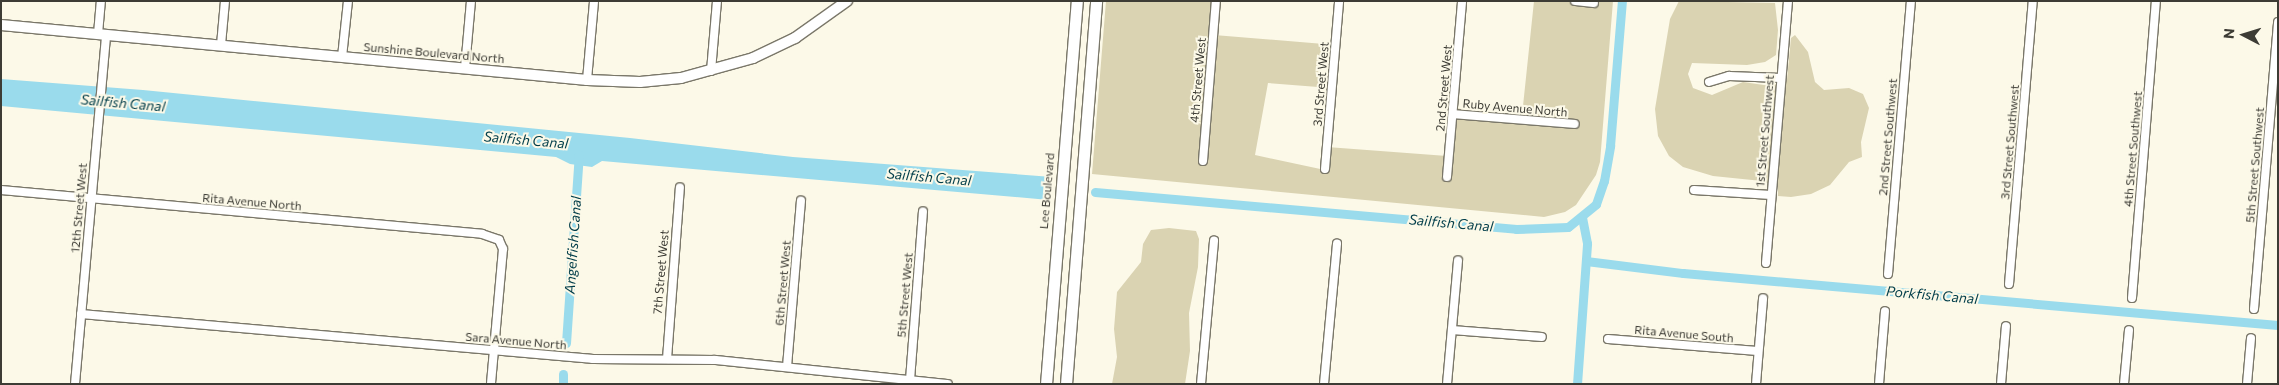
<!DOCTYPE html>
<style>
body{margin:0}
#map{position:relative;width:2279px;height:385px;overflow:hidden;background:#fcf9e8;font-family:Commissioner,sans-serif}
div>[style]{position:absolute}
.green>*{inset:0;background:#dad3b2}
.water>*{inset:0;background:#9adbec}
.canal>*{height:9px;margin:-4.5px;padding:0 4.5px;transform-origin:4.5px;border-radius:4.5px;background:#9adbec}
.roads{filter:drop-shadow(1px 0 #7a7769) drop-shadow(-1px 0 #7a7769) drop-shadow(0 1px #7a7769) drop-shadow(0 -1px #7a7769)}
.minor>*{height:8px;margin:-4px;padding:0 4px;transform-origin:4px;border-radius:4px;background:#fff}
.tertiary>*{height:10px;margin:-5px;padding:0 5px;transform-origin:5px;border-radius:5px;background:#fff}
.secondary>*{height:11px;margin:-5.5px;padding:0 5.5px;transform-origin:5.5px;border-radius:5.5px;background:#fff}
span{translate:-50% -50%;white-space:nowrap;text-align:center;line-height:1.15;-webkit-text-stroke:4px #fcf9e8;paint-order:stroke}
.street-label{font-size:12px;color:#3d3c35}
.water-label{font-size:14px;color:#003d49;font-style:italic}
.frame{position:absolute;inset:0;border:2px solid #3d3c35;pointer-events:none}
.north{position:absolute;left:2219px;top:10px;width:50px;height:50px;-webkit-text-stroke:4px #fcf9e8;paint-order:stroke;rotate:275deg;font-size:14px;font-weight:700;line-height:20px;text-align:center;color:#3d3c35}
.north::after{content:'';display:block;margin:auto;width:18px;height:22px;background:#3d3c35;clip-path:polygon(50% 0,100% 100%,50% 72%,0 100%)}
</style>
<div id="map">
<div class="green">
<div style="clip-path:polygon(1106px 1px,1217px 1px,1214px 35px,1324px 44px,1318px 87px,1268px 83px,1255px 155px,1325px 170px,1327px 147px,1447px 156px,1457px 108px,1521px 125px,1534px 1px,1613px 1px,1600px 162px,1596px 175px,1576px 205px,1565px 212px,1544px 217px,1092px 174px)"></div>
<div style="clip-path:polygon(1679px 1px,1775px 3px,1778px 30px,1776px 55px,1765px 62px,1747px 65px,1692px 63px,1688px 74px,1693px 88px,1712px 95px,1743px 82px,1771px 86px,1787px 80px,1791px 38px,1795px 35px,1808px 52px,1815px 82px,1824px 90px,1849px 88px,1863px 94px,1869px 108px,1861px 142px,1862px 157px,1849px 162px,1830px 185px,1811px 194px,1791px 197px,1778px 196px,1778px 187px,1762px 181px,1713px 176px,1683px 167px,1669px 156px,1658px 136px,1655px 109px,1670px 19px)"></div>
<div style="clip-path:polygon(1169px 228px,1196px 231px,1199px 239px,1198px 267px,1189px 313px,1190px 351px,1185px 384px,1112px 384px,1117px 357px,1114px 329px,1117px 292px,1141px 262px,1143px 244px,1151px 230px)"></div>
</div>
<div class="water">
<div style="clip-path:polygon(1px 79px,143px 90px,630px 138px,793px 157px,1052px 177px,1051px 189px,1049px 200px,602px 161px,592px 167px,570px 164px,556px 157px,1px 106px)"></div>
</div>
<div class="canal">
<div style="left:1095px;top:192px;width:423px;rotate:5deg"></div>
<div style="left:1516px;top:229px;width:52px;rotate:-2.2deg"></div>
<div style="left:1568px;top:227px;width:36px;rotate:-39deg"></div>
<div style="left:1596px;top:204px;width:24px;rotate:-71deg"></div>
<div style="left:1604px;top:181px;width:36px;rotate:-80deg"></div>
<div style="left:1610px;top:146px;width:145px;rotate:-85.3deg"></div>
<div style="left:1586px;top:261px;width:98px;rotate:7.1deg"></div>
<div style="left:1683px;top:273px;width:597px;rotate:4.99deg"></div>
<div style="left:566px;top:343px;width:189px;rotate:-86.1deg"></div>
<div style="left:563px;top:384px;width:10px;rotate:-90deg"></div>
<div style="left:1577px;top:384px;width:141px;rotate:-85.9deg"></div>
<div style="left:1587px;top:243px;width:25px;rotate:-101deg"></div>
</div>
<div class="roads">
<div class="minor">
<div style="left:1575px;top:1px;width:19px;rotate:6deg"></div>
<div style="left:98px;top:34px;width:33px;rotate:-85deg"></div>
<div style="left:221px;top:45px;width:44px;rotate:-84.8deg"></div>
<div style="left:342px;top:57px;width:56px;rotate:-83.9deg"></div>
<div style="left:465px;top:68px;width:67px;rotate:-84.9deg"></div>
<div style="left:711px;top:71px;width:70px;rotate:-85.1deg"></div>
<div style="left:587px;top:80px;width:79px;rotate:-84.9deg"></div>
<div style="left:1709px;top:82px;width:21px;rotate:-17deg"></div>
<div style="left:1729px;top:76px;width:52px;rotate:2.2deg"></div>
<div style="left:1453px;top:114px;width:122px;rotate:4.7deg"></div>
<div style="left:1203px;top:161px;width:161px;rotate:-85.4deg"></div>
<div style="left:1325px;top:169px;width:169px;rotate:-85.2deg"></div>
<div style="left:1447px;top:177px;width:177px;rotate:-85.1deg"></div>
<div style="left:1px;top:190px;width:483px;rotate:5.2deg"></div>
<div style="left:482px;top:234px;width:18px;rotate:19deg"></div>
<div style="left:499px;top:240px;width:10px;rotate:66deg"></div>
<div style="left:503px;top:249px;width:136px;rotate:95.1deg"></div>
<div style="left:1694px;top:190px;width:77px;rotate:3.7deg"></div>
<div style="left:1766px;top:263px;width:263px;rotate:-85.2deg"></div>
<div style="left:1888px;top:274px;width:274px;rotate:-85.2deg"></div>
<div style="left:2009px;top:284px;width:284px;rotate:-85.2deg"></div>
<div style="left:2132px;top:298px;width:298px;rotate:-85.4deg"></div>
<div style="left:2254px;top:309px;width:288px;rotate:-85.2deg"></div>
<div style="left:81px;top:314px;width:514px;rotate:5.02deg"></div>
<div style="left:593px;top:359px;width:122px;rotate:0.5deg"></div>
<div style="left:715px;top:360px;width:234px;rotate:5.9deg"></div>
<div style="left:1452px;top:330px;width:90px;rotate:4.4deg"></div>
<div style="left:1608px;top:339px;width:150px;rotate:4.6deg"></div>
<div style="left:667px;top:359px;width:172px;rotate:-85.7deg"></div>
<div style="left:787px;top:367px;width:167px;rotate:-85.2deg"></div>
<div style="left:910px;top:380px;width:169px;rotate:-85.6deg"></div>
<div style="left:75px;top:384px;width:350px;rotate:-84.9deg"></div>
<div style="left:1201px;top:384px;width:144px;rotate:-84.8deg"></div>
<div style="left:1324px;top:384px;width:141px;rotate:-84.7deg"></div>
<div style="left:1447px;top:384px;width:124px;rotate:-84.9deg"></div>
<div style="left:1756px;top:384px;width:86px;rotate:-85.3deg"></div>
<div style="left:1879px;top:384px;width:73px;rotate:-85.3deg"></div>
<div style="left:2001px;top:384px;width:58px;rotate:-85.1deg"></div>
<div style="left:2124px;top:384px;width:54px;rotate:-84.7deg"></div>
<div style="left:2247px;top:384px;width:46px;rotate:-85deg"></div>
</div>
<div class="tertiary">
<div style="left:1px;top:25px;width:589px;rotate:5.36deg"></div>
<div style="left:587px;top:80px;width:53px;rotate:2.2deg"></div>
<div style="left:640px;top:82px;width:41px;rotate:-5.6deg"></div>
<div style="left:681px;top:78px;width:75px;rotate:-15.5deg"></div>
<div style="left:753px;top:58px;width:47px;rotate:-25.5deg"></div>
<div style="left:795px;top:38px;width:64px;rotate:-35.4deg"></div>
</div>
<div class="secondary">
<div style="left:1046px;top:384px;width:384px;rotate:-85.4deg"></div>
<div style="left:1066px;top:384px;width:384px;rotate:-85.5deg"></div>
</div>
</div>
<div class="street-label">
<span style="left:434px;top:53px;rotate:5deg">Sunshine Boulevard North</span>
<span style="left:1198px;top:80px;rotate:-85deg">4th Street West</span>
<span style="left:1321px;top:84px;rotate:-85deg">3rd Street West</span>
<span style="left:1444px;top:88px;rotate:-85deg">2nd Street West</span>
<span style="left:1515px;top:108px;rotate:5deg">Ruby Avenue North</span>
<span style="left:1765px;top:131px;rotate:-85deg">1st Street Southwest</span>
<span style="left:1888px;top:137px;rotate:-85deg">2nd Street Southwest</span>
<span style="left:2010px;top:142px;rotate:-85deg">3rd Street Southwest</span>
<span style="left:2133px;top:149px;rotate:-85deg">4th Street Southwest</span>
<span style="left:2255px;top:165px;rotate:-85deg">5th Street Southwest</span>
<span style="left:1047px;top:191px;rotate:-85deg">Lee Boulevard</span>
<span style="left:252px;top:202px;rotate:5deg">Rita Avenue North</span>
<span style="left:79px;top:208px;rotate:-85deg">12th Street West</span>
<span style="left:661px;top:272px;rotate:-85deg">7th Street West</span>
<span style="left:783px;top:283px;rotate:-85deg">6th Street West</span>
<span style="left:905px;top:295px;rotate:-85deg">5th Street West</span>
<span style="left:1684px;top:334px;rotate:5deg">Rita Avenue South</span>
<span style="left:516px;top:341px;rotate:5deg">Sara Avenue North</span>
</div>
<div class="water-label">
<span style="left:123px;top:103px;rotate:5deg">Sailfish Canal</span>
<span style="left:526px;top:140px;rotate:5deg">Sailfish Canal</span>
<span style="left:929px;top:177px;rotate:5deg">Sailfish Canal</span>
<span style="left:1451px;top:223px;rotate:5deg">Sailfish Canal</span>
<span style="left:573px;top:245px;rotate:-86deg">Angelfish Canal</span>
<span style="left:1932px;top:295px;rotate:5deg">Porkfish Canal</span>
</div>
<div class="frame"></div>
<div class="north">N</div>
</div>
